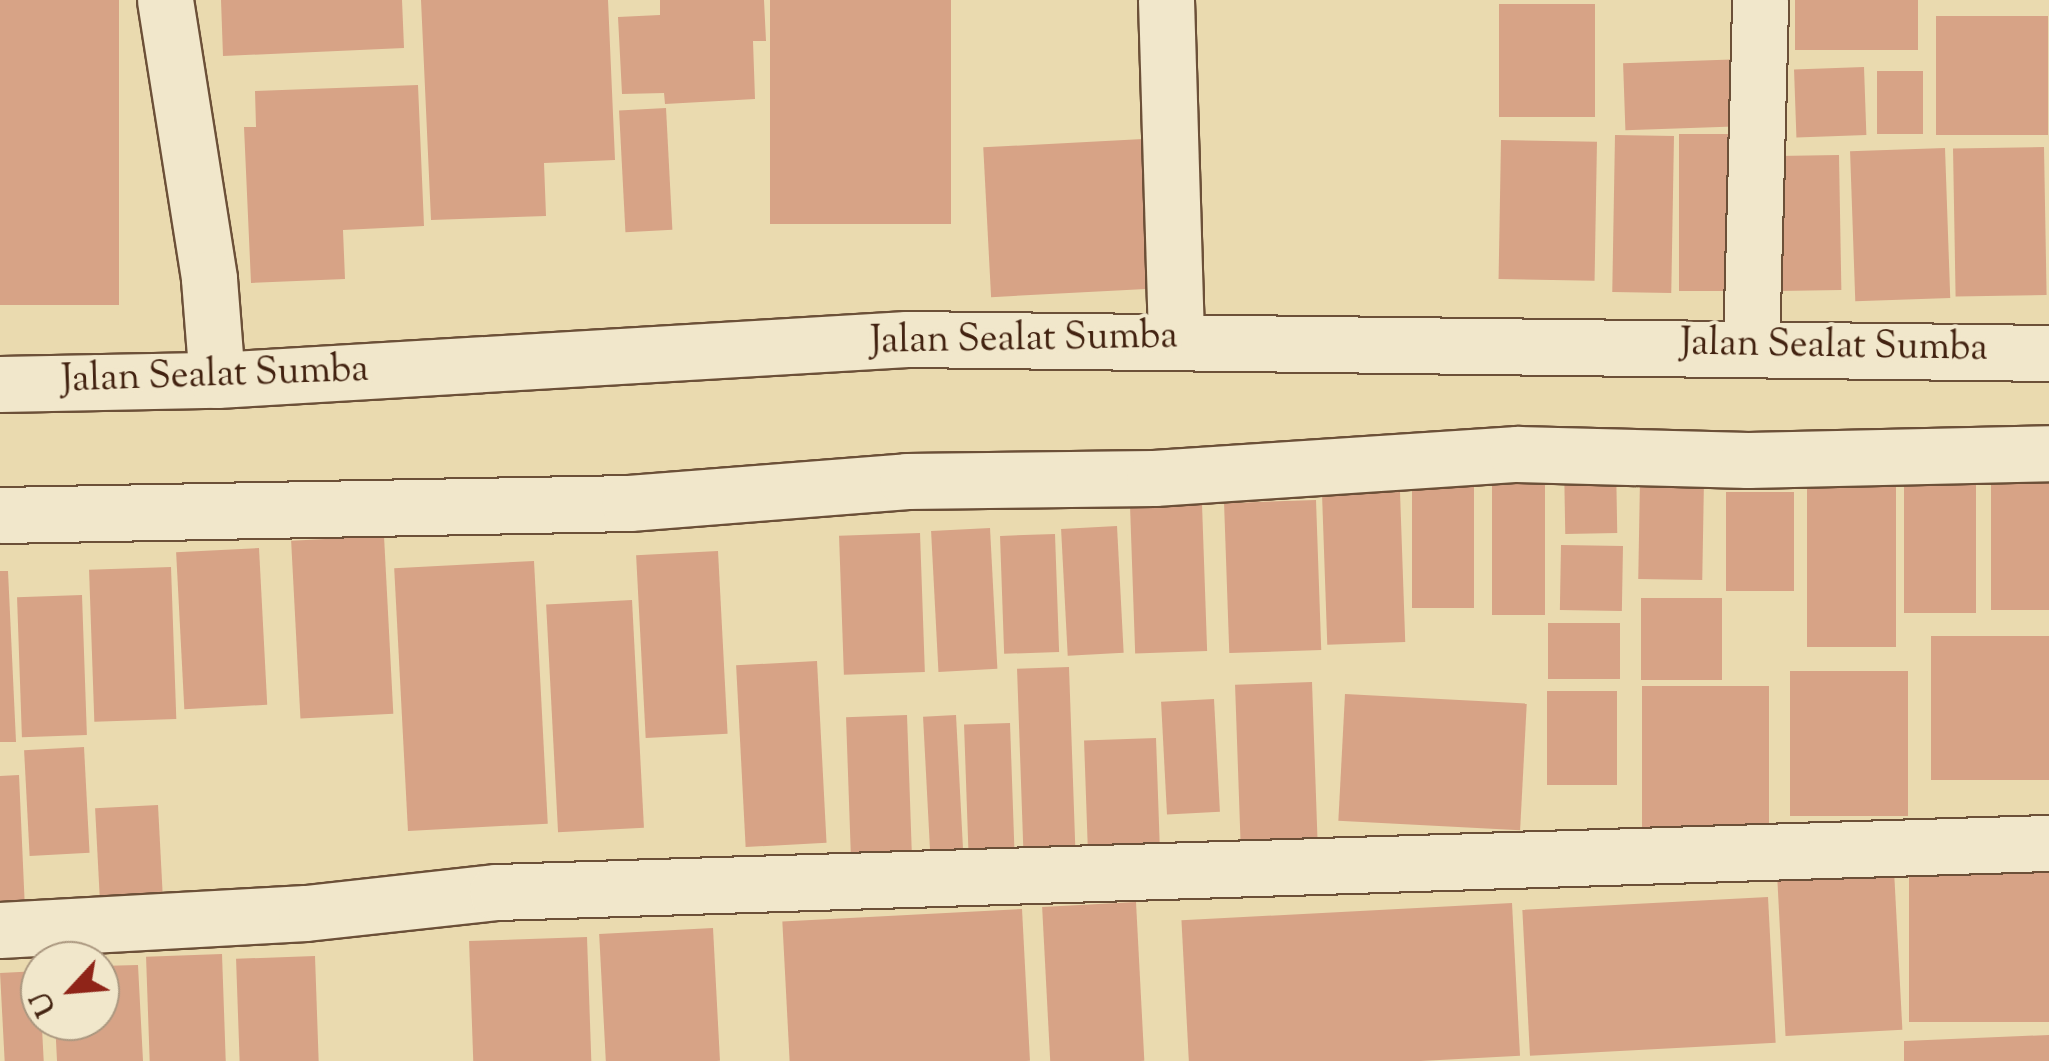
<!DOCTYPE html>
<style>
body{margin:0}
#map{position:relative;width:2049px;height:1061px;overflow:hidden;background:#eadaaf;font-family:"Sorts Mill Goudy",serif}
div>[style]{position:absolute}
.building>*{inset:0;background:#d7a386;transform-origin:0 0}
.roads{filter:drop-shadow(2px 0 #6c5038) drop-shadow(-2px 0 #6c5038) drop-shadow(0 2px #6c5038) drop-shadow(0 -2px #6c5038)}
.minor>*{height:55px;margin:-27.5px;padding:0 27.5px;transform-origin:27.5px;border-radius:27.5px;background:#f1e7cb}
span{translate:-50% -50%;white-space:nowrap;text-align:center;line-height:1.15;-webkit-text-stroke:8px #f1e7cb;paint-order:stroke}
.street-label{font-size:38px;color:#422210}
.north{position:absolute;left:20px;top:941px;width:100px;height:100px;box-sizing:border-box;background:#f1e7cb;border:2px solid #ab9880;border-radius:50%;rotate:244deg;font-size:28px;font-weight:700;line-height:40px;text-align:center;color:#422210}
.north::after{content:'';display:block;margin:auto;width:35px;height:45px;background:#8f2418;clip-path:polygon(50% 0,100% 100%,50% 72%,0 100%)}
</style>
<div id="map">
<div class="building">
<div style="left:0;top:0;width:119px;height:305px"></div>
<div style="clip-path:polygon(221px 0,402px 0,404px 48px,223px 56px)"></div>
<div style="clip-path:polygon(421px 0,608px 0,615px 160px,544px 163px,546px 216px,431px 220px)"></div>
<div style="clip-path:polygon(660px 0,764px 0,766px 41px,753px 41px,755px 99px,665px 104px,664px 93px,622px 94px,618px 17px,660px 15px)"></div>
<div style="left:770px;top:0;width:181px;height:224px"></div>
<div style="left:1795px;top:0;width:123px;height:50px"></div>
<div style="left:1499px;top:4px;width:96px;height:113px"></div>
<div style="left:2048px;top:16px;width:119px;height:112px;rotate:90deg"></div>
<div style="left:1746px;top:59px;width:67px;height:123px;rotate:88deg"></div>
<div style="left:1864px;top:67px;width:68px;height:70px;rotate:88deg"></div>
<div style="left:1877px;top:71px;width:46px;height:63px"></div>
<div style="clip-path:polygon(418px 85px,424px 226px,343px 230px,345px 279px,251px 283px,244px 127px,256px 127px,255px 91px)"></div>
<div style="left:666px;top:108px;width:122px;height:47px;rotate:87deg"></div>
<div style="left:1679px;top:134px;width:69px;height:157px"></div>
<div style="left:1615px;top:135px;width:59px;height:157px;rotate:1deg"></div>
<div style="left:1162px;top:138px;width:150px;height:179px;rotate:87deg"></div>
<div style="left:1501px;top:140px;width:96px;height:139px;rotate:1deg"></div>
<div style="left:2044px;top:147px;width:148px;height:91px;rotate:89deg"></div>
<div style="left:1945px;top:148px;width:150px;height:95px;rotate:88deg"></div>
<div style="left:1839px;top:155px;width:135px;height:65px;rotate:89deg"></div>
<div style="left:1616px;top:461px;width:72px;height:52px;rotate:89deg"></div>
<div style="left:1412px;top:472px;width:62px;height:136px"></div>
<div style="left:1991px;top:476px;width:58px;height:134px"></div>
<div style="left:1640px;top:479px;width:64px;height:100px;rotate:1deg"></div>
<div style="left:1545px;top:480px;width:135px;height:53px;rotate:90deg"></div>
<div style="left:1807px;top:481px;width:89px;height:166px"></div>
<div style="left:1904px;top:481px;width:72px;height:132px"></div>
<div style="left:1400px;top:492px;width:150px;height:78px;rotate:88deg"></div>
<div style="left:1794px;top:492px;width:99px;height:68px;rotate:90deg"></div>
<div style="left:1316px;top:500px;width:150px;height:92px;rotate:88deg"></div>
<div style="left:1202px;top:504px;width:147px;height:72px;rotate:88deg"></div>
<div style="left:1117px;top:526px;width:127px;height:56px;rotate:87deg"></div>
<div style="left:990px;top:528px;width:141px;height:59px;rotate:87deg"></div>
<div style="left:920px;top:533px;width:139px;height:81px;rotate:88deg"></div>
<div style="left:1055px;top:534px;width:118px;height:55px;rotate:88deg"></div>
<div style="left:384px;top:536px;width:178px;height:93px;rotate:87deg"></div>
<div style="left:1561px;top:545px;width:62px;height:65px;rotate:1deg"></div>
<div style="left:259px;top:548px;width:157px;height:83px;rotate:87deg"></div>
<div style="left:718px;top:551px;width:183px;height:82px;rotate:87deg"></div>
<div style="left:534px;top:561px;width:263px;height:140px;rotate:87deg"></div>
<div style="left:171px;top:567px;width:152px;height:82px;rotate:88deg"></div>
<div style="clip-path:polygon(0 571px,8px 571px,16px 742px,0 742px)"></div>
<div style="left:82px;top:595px;width:140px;height:65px;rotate:88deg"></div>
<div style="left:1641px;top:598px;width:81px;height:82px"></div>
<div style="left:632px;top:600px;width:228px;height:86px;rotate:87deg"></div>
<div style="left:1548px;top:623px;width:72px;height:56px"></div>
<div style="left:2049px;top:636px;width:144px;height:118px;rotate:90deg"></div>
<div style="left:817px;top:661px;width:182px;height:81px;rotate:87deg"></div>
<div style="left:1069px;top:667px;width:184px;height:52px;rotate:88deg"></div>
<div style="left:1790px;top:671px;width:118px;height:145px"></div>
<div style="left:1312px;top:682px;width:162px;height:77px;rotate:88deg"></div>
<div style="left:1642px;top:686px;width:127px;height:141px"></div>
<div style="left:1617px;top:691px;width:94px;height:70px;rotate:90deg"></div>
<div style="left:1345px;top:694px;width:182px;height:127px;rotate:3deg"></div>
<div style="left:1214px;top:699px;width:113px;height:53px;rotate:87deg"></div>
<div style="left:907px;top:715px;width:161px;height:61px;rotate:88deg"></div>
<div style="left:956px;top:715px;width:153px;height:33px;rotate:87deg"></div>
<div style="left:1010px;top:723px;width:134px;height:46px;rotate:88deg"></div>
<div style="left:1156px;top:738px;width:128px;height:72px;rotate:88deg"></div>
<div style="left:84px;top:747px;width:106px;height:60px;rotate:87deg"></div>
<div style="clip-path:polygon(19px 775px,25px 910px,0 910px,0 776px)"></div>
<div style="left:158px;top:805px;width:109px;height:63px;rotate:87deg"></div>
<div style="left:1894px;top:870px;width:160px;height:117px;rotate:87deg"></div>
<div style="left:2049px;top:870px;width:152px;height:140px;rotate:90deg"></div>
<div style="left:1768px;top:897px;width:146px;height:246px;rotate:87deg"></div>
<div style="left:1136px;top:902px;width:159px;height:94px;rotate:87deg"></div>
<div style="left:1512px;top:903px;width:153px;height:331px;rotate:87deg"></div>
<div style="left:1022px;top:909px;width:152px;height:240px;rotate:87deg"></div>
<div style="left:713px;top:928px;width:133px;height:114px;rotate:87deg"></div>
<div style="left:587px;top:937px;width:124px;height:118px;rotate:88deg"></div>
<div style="left:222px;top:954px;width:107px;height:76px;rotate:88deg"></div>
<div style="left:315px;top:956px;width:105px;height:79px;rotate:88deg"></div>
<div style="clip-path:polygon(138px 965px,143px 1061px,57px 1061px,55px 1021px,100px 1021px,100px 966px)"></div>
<div style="left:39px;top:971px;width:90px;height:39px;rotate:87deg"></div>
<div style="clip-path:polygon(2049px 1035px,2049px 1061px,1904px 1061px,1904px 1041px)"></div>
</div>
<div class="roads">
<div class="minor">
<div style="left:165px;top:0;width:282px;rotate:81deg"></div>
<div style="left:209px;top:279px;width:101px;rotate:85.5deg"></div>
<div style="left:1166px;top:0;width:338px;rotate:88.3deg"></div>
<div style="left:1751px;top:349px;width:349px;rotate:-88.5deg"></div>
<div style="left:0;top:384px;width:217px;rotate:-1.1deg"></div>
<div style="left:217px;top:380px;width:691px;rotate:-3.4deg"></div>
<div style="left:907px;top:339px;width:1142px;rotate:0.7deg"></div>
<div style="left:0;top:515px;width:629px;rotate:-1.09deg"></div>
<div style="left:629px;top:503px;width:279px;rotate:-4.5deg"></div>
<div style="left:907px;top:481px;width:247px;rotate:-0.7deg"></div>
<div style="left:1154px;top:478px;width:364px;rotate:-3.8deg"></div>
<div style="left:1517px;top:454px;width:231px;rotate:1.5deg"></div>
<div style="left:1748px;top:460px;width:301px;rotate:-1.3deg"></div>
<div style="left:0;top:930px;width:306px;rotate:-3.2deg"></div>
<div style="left:306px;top:913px;width:192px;rotate:-6.3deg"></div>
<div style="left:497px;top:892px;width:1553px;rotate:-1.81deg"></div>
</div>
</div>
<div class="street-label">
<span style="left:1024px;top:341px;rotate:-1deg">Jalan Sealat Sumba</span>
<span style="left:1834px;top:348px;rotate:1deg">Jalan Sealat Sumba</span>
<span style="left:215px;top:377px;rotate:-2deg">Jalan Sealat Sumba</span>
</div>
<div class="north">U</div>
</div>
